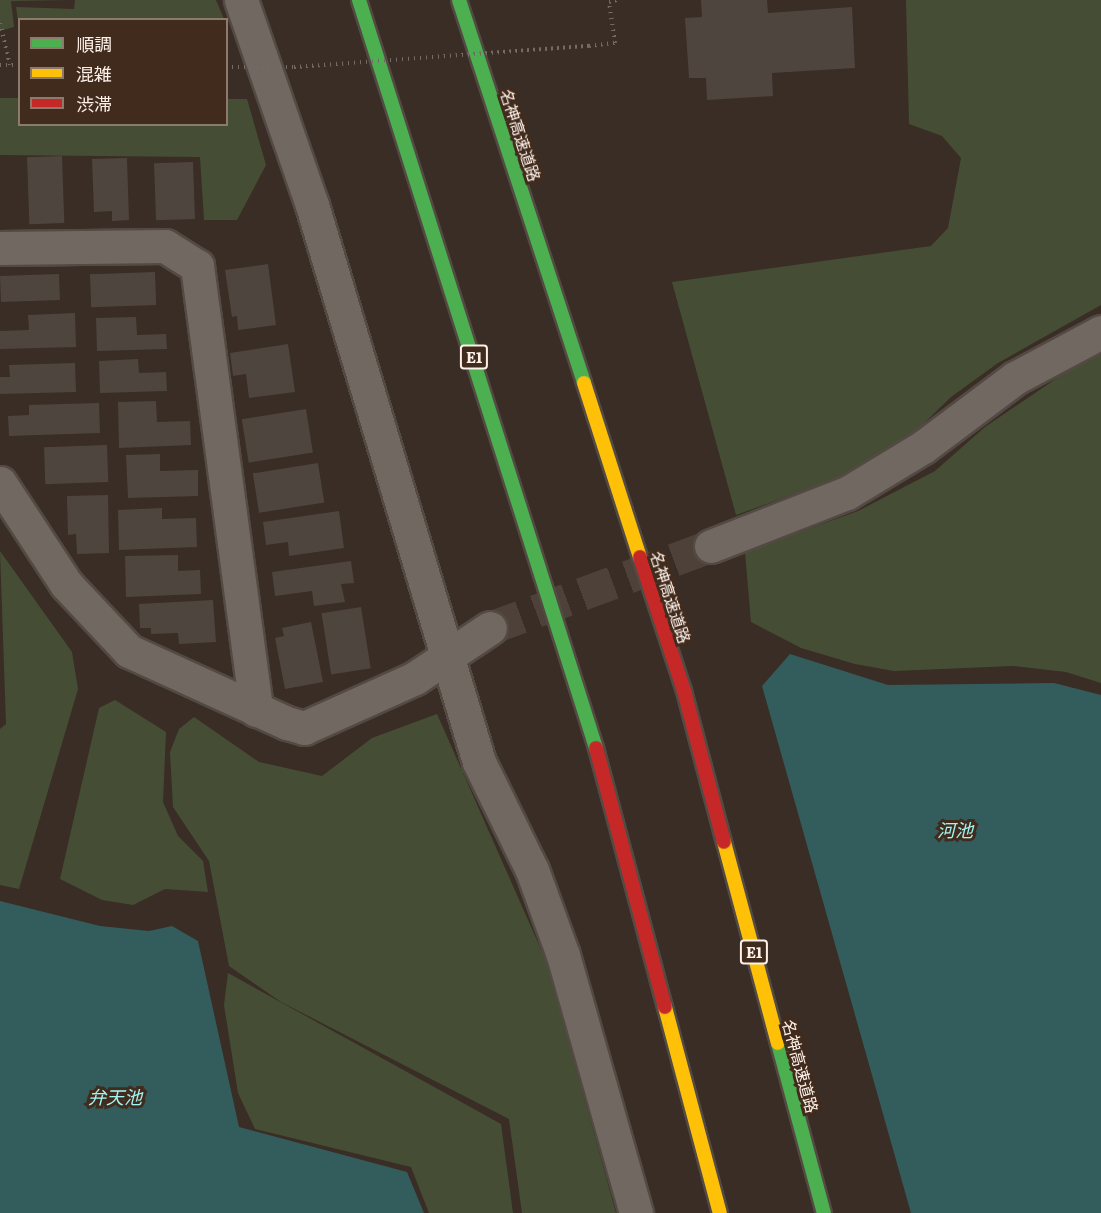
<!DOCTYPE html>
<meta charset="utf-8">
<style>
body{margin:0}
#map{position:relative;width:1101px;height:1213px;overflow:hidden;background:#392d25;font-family:Literata,"Noto Sans JP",serif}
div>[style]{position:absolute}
.green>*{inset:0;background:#454e34}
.water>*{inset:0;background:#335c5c}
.building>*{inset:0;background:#4f453f;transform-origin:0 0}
.street-tunnel>*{height:33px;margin-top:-16.5px;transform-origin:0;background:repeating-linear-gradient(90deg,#4d4139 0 33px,transparent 0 49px)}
.path>*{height:4px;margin-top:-2px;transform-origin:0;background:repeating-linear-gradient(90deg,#746b66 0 1.5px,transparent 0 6px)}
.roads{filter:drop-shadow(2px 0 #534a44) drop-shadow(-2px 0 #534a44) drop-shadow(0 2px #534a44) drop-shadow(0 -2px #534a44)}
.street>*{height:33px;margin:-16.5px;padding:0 16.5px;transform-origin:16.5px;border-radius:16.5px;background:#726862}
.fast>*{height:14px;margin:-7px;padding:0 7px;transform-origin:7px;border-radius:7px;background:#4caf50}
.slow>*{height:14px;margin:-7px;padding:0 7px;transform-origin:7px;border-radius:7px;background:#ffc107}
.jam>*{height:14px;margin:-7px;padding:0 7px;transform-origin:7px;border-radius:7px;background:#c62828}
.path-bridge>*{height:4px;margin-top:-2px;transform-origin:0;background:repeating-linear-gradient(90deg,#746b66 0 1.5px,transparent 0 6px)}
span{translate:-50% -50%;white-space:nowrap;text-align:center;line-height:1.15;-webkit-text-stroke:6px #412b1d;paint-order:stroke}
.shield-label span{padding:2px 4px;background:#412b1d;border:2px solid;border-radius:4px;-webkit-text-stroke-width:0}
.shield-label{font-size:15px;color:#fdf1ea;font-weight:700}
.street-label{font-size:16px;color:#fdf1ea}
.water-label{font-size:18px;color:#a2f5f5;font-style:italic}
.legend{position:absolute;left:18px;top:18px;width:210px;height:108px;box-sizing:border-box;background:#412b1d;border:2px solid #8c7a6f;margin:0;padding:8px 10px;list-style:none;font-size:18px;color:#fdf1ea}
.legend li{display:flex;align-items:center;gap:12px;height:30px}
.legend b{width:30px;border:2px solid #8c7a6f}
</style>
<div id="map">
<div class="green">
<div style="clip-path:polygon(0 0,69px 0,11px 1px,14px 27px,0 31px)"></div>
<div style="clip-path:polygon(75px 0,216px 0,224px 19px,20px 20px,19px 28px,16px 7px,74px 9px)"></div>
<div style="clip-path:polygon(906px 0,1101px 0,1101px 305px,998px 363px,951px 397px,917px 430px,839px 478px,736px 515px,672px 282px,931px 246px,948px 228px,961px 158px,942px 136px,909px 124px)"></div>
<div style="clip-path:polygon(0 98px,19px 98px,20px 124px,226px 124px,227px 99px,247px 99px,266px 165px,237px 220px,204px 220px,200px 157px,0 155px)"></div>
<div style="clip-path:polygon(1101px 354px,1101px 683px,1066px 672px,1013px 666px,894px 671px,855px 664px,801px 648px,751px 622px,745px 552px,858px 511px,935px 471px,985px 427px,1082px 361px)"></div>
<div style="clip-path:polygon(0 551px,72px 652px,78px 689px,19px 889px,0 885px,0 729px,6px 724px)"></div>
<div style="clip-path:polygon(115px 700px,166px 732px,163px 802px,178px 836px,203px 861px,208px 892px,165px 889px,133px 905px,102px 900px,60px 879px,99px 708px)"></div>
<div style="clip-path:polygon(437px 714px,547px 963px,616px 1213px,522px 1213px,509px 1119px,281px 1002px,229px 966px,209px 861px,173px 807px,170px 752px,179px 729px,194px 717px,259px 762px,322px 776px,372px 738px)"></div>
<div style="clip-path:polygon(228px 973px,501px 1124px,513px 1213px,429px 1213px,411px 1167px,255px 1129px,238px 1093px,224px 1005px)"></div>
</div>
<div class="water">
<div style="clip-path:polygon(790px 654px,888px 685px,1054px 683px,1101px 695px,1101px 1213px,911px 1213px,762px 686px)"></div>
<div style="clip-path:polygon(0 901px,100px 926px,149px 931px,172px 926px,198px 941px,239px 1127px,407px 1172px,424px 1213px,0 1213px)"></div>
</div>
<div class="building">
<div style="clip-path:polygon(701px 0,767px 0,768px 13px,852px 7px,855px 68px,772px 73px,773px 96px,707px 100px,706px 78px,689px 78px,685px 18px,702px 17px)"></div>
<div style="left:62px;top:156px;width:67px;height:35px;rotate:88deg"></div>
<div style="clip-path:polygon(127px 158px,129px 220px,112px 221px,112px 211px,94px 212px,92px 159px)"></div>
<div style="left:193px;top:162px;width:57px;height:39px;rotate:88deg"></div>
<div style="clip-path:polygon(268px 264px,276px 325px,238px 330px,237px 316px,232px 317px,225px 270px)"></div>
<div style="left:155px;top:272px;width:33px;height:65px;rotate:88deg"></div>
<div style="left:59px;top:274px;width:26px;height:59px;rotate:88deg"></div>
<div style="clip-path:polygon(75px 313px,76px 347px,0 349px,0 331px,29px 330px,28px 315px)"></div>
<div style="clip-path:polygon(136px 317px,137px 335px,166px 334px,167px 349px,97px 351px,96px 318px)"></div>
<div style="clip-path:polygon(288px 344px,295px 392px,249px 398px,246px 374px,233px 376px,230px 353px)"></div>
<div style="clip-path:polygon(138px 359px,139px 373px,166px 372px,167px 391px,100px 393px,99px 361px)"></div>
<div style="clip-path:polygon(75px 363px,76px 392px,0 394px,0 377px,10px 377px,9px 365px)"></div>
<div style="clip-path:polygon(156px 401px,157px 422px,190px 421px,191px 445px,119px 448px,118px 402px)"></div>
<div style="clip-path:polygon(99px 403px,100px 433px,9px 436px,8px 416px,29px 415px,29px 405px)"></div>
<div style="left:306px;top:409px;width:44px;height:65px;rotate:81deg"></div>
<div style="left:107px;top:445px;width:37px;height:63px;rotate:88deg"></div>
<div style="clip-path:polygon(160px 454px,160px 471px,198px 470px,198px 496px,128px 498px,126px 455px)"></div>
<div style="left:318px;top:463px;width:40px;height:66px;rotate:81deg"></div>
<div style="clip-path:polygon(108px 495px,109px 553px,77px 554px,76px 534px,68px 535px,67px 496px)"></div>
<div style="clip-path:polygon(162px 508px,162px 519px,196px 518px,197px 547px,119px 550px,118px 510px)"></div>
<div style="clip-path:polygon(339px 511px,344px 548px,289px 556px,288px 542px,266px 545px,263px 522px)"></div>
<div style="clip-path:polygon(178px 555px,178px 571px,200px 570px,201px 594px,126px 597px,125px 556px)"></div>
<div style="clip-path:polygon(351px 561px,354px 583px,341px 584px,345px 602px,314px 606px,312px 591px,275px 596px,272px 572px)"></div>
<div style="clip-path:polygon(213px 600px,216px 642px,179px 644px,178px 633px,151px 634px,151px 628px,140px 628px,139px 604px)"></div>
<div style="left:361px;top:607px;width:62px;height:40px;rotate:81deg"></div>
<div style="clip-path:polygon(311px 622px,323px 682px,285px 689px,275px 638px,284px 636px,282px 628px)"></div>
</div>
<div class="street-tunnel">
<div style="left:490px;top:628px;width:236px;rotate:-20.4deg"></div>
</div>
<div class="path">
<div style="left:0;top:23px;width:43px;rotate:76.6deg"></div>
<div style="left:589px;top:46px;width:26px;rotate:-7deg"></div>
<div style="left:615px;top:43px;width:41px;rotate:-98.3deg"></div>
<div style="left:609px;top:2px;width:8px;rotate:-14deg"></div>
<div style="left:0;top:65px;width:20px"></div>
</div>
<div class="roads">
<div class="street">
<div style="left:241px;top:0;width:217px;rotate:70.9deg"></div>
<div style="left:312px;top:205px;width:581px;rotate:73.31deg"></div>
<div style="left:479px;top:762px;width:120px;rotate:63.9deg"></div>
<div style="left:532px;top:870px;width:90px;rotate:70deg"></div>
<div style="left:563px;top:955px;width:268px;rotate:74.2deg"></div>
<div style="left:0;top:248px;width:165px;rotate:-0.7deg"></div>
<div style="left:165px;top:246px;width:38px;rotate:32deg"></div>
<div style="left:197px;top:266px;width:448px;rotate:82.4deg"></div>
<div style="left:0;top:483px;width:121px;rotate:56.8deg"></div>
<div style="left:66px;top:584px;width:92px;rotate:46.8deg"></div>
<div style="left:129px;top:651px;width:174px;rotate:24.5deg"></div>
<div style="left:287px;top:723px;width:18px;rotate:16deg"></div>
<div style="left:304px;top:728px;width:122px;rotate:-24.2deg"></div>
<div style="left:415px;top:678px;width:90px;rotate:-33.7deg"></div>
<div style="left:711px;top:546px;width:146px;rotate:-21.3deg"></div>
<div style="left:847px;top:493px;width:89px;rotate:-31.2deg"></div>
<div style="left:923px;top:447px;width:115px;rotate:-36.9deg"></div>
<div style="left:1015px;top:378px;width:98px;rotate:-28.1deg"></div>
</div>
<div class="fast">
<div style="left:359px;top:0;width:785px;rotate:72.42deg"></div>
<div style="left:459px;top:0;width:403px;rotate:71.9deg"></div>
<div style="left:778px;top:1043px;width:176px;rotate:74.9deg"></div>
</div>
<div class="slow">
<div style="left:584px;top:383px;width:183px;rotate:72.2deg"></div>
<div style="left:724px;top:842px;width:208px;rotate:75deg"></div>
<div style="left:665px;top:1007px;width:213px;rotate:75.1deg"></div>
</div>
<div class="jam">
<div style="left:640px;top:557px;width:141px;rotate:71.8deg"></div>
<div style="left:684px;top:691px;width:156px;rotate:75.2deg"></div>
<div style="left:596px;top:748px;width:268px;rotate:75.1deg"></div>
</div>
</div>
<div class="path-bridge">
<div style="left:226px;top:67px;width:68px"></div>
<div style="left:294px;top:67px;width:296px;rotate:-4.1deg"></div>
</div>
<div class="shield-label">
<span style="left:474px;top:357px">E1</span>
<span style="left:754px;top:952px">E1</span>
</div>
<div class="street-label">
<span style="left:521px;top:135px;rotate:72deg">名神高速道路</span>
<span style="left:671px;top:597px;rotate:72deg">名神高速道路</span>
<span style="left:801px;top:1066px;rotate:75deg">名神高速道路</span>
</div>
<div class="water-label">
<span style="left:955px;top:830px">河池</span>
<span style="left:115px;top:1097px">弁天池</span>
</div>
<ul class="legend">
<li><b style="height:8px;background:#4caf50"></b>順調</li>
<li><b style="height:8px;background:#ffc107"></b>混雑</li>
<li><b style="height:8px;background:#c62828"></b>渋滞</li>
</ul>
</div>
